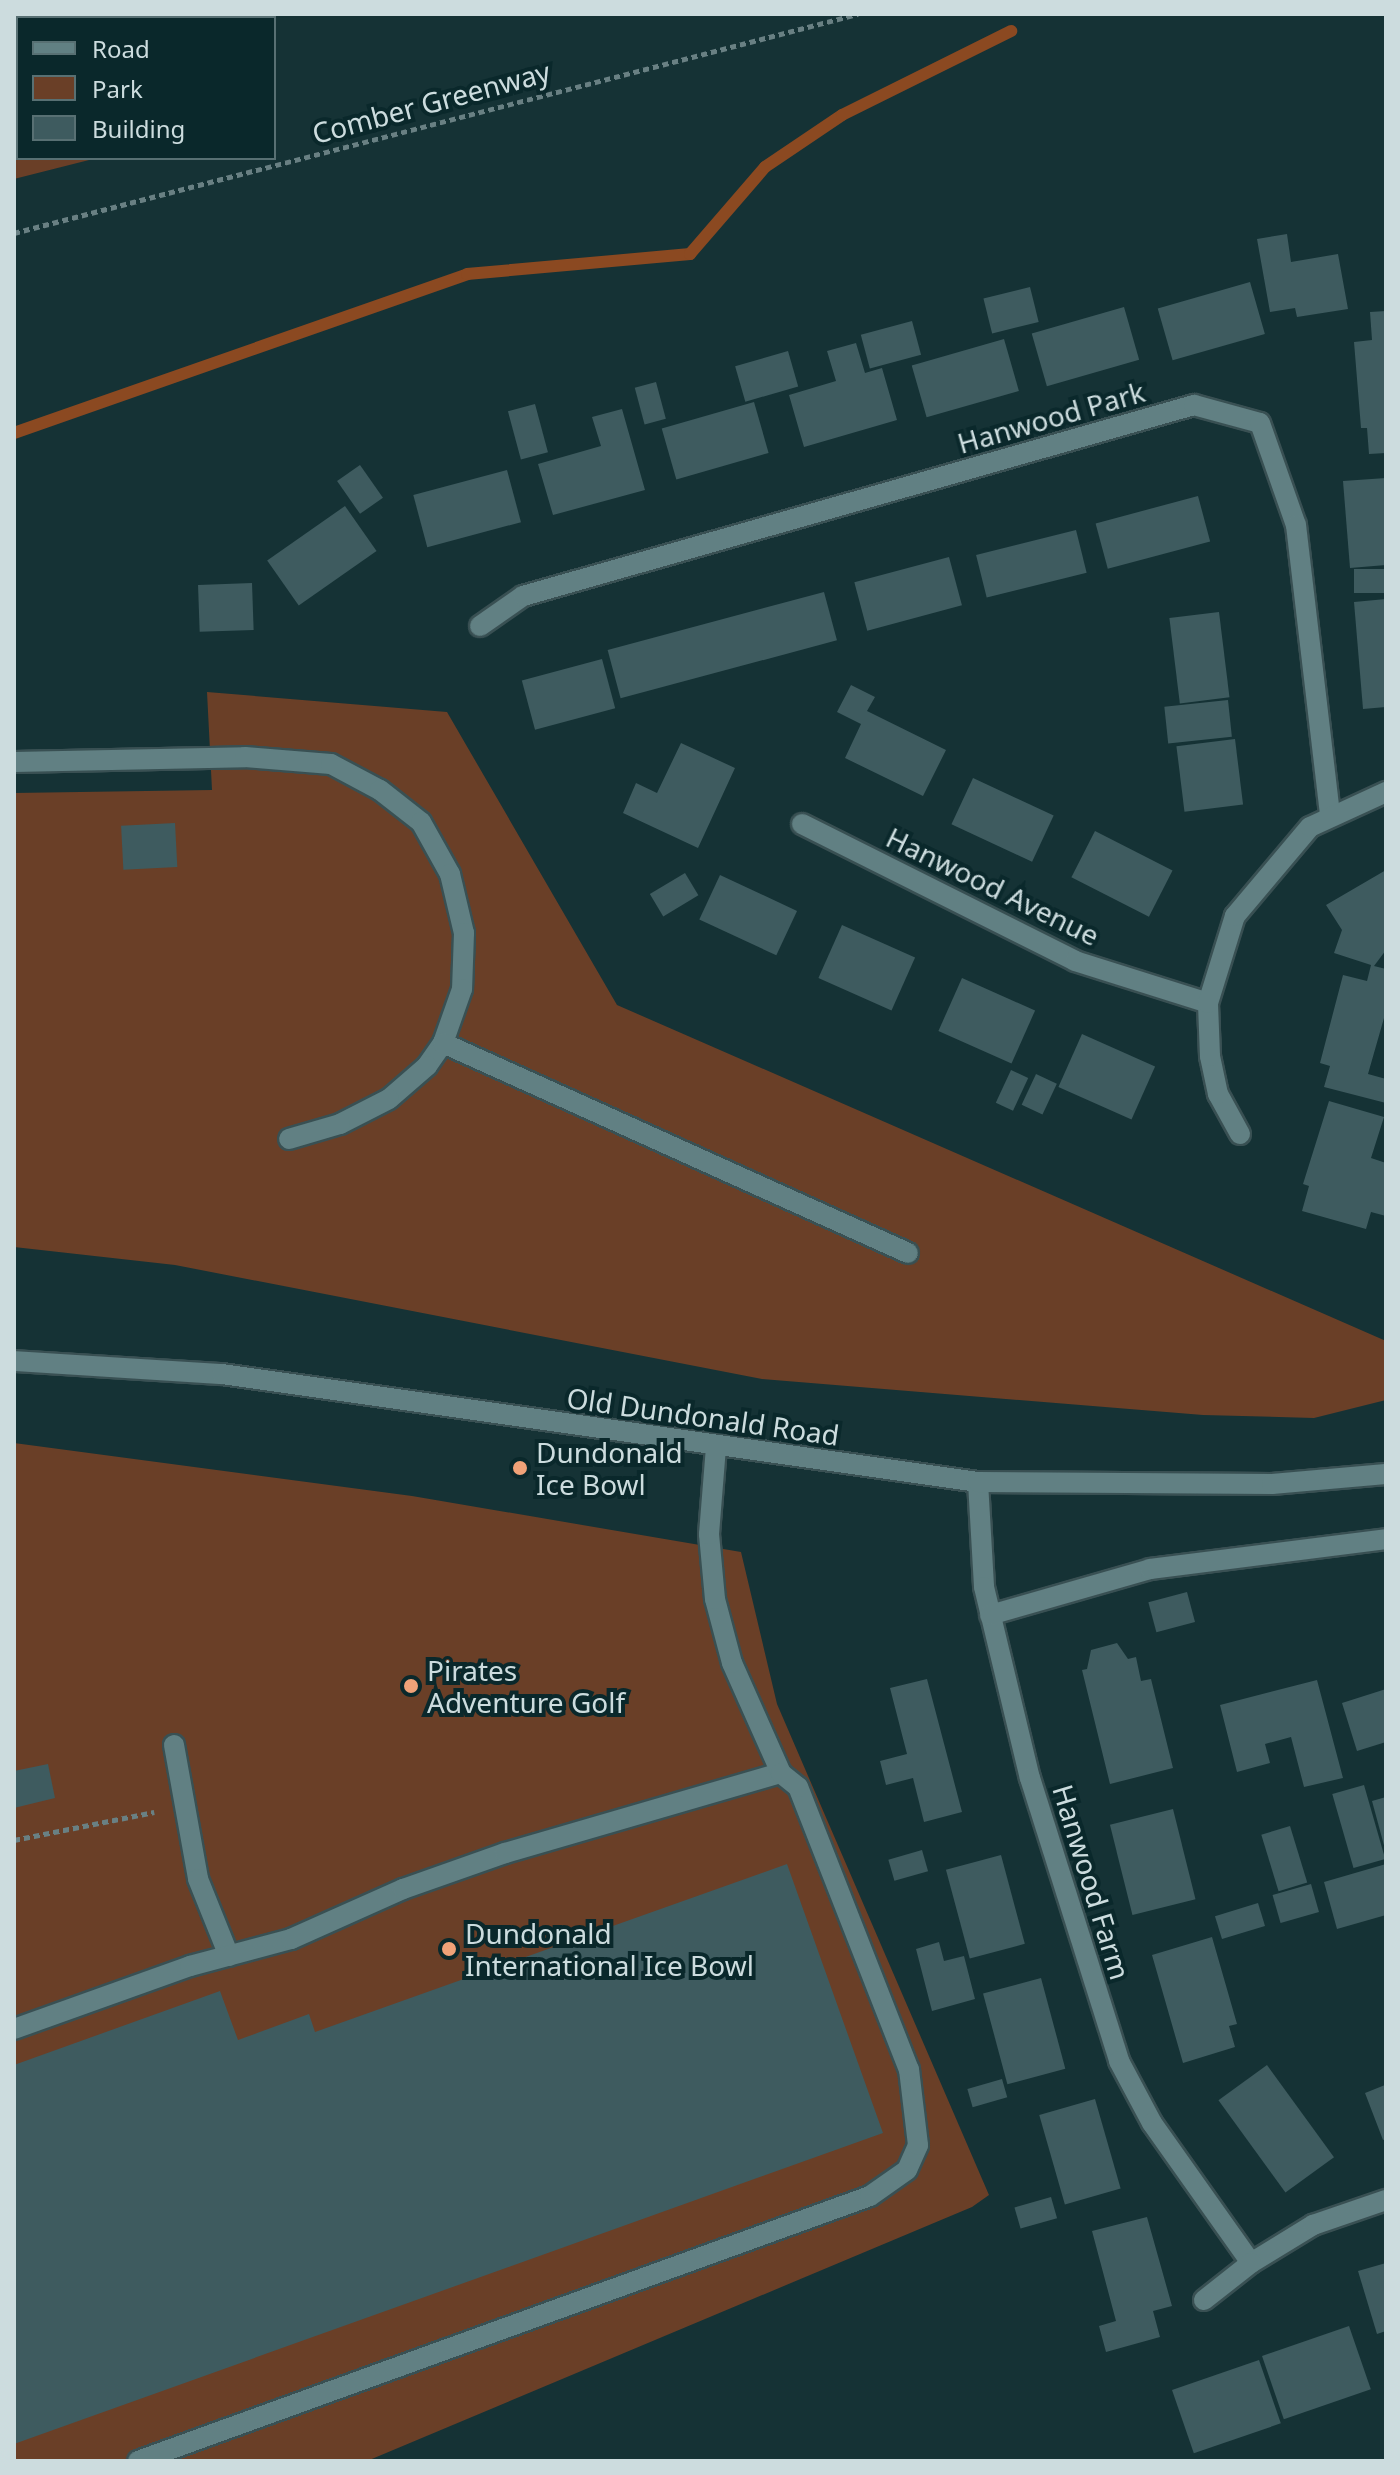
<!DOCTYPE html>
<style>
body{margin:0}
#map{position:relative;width:1400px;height:2475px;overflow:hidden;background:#153235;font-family:"Noto Sans",sans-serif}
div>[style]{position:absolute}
.green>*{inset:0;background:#6a3f27}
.stream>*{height:12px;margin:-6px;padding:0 6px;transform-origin:6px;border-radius:6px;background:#8b4921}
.building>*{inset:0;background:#3e5b5f;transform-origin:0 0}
.path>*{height:5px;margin-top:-2.5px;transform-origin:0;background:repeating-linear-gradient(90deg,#698083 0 6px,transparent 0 10px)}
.roads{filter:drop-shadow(2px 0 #395053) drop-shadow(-2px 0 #395053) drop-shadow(0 2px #395053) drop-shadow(0 -2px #395053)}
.service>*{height:20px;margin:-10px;padding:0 10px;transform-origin:10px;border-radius:10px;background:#618083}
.minor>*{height:20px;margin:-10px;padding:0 10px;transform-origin:10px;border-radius:10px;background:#618083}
.tertiary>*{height:20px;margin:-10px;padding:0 10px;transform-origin:10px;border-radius:10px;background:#618083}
.dots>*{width:22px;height:22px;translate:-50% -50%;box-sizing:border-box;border:4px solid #0a282b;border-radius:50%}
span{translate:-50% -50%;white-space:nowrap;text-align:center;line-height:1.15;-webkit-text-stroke:8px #0a282b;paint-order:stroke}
.street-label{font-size:28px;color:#ccdcde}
.poi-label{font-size:28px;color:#ccdcde}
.left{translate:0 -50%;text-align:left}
.frame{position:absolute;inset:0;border:16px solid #ccdcde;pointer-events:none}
.legend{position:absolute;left:16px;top:16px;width:260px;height:144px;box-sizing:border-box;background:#0a282b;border:2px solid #587073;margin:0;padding:10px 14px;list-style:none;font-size:24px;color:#ccdcde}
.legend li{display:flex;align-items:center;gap:16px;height:40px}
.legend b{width:40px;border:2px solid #587073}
</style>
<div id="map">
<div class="green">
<div style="clip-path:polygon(14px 83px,18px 158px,97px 158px,14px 179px)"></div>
<div style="clip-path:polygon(207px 692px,447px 712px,617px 1005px,1386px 1341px,1386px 1400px,1314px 1418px,1203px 1415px,762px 1379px,175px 1265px,14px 1247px,14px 793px,212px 790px)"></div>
<div style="clip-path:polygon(14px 1443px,412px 1496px,741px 1552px,777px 1704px,989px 2195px,972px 2207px,367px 2461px,14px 2461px)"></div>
</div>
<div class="stream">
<div style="left:14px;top:433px;width:480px;rotate:-19.3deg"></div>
<div style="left:467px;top:274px;width:224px;rotate:-5.1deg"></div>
<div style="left:690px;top:254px;width:115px;rotate:-49.2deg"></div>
<div style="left:765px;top:167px;width:93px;rotate:-34deg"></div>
<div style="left:842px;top:115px;width:189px;rotate:-26.4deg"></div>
</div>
<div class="building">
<div style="clip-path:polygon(1287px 234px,1291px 262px,1338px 254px,1348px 309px,1297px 317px,1295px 308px,1270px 312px,1257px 239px)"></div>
<div style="left:1250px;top:282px;width:54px;height:96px;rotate:74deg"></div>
<div style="left:1030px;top:287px;width:36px;height:48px;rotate:76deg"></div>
<div style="left:1124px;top:307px;width:55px;height:96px;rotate:74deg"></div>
<div style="clip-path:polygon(1386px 311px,1386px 453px,1369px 454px,1367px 428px,1361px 428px,1354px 342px,1372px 340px,1370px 312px)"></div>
<div style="left:912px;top:321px;width:35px;height:53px;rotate:75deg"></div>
<div style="left:1004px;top:339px;width:54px;height:96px;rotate:74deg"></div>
<div style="clip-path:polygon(856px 343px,865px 373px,882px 368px,897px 420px,804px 447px,789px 395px,836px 381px,827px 351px)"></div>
<div style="left:788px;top:351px;width:37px;height:55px;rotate:74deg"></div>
<div style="left:656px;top:382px;width:38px;height:22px;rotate:75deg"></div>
<div style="left:754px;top:402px;width:53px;height:96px;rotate:74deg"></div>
<div style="left:535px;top:404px;width:50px;height:28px;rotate:75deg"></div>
<div style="clip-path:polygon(622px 409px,645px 490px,553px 515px,538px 464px,601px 446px,592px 417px)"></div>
<div style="left:360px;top:465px;width:40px;height:28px;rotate:55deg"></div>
<div style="left:507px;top:470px;width:54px;height:97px;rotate:75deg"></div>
<div style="clip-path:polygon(1386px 478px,1386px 565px,1350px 568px,1343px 481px)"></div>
<div style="left:1198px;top:496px;width:47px;height:106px;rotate:75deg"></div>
<div style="left:345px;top:506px;width:55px;height:95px;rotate:55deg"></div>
<div style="left:1076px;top:530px;width:44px;height:103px;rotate:76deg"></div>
<div style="left:949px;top:557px;width:50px;height:98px;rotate:75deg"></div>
<div style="left:1386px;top:569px;width:24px;height:32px;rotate:90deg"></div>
<div style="left:252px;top:583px;width:47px;height:54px;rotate:88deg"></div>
<div style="left:824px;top:592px;width:50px;height:224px;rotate:75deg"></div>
<div style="clip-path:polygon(1386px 599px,1386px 707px,1363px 709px,1354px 602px)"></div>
<div style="left:1219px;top:612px;width:86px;height:50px;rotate:83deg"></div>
<div style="left:602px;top:659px;width:51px;height:83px;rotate:75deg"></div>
<div style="clip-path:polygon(851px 685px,875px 697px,867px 711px,946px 750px,923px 796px,845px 758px,861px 724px,837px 712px)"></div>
<div style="left:1228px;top:700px;width:37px;height:64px;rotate:84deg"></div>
<div style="left:1235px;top:739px;width:66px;height:59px;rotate:83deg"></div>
<div style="clip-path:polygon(681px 743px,735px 768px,698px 848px,623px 813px,636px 783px,657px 793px)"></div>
<div style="left:973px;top:778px;width:89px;height:51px;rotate:25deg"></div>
<div style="left:175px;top:823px;width:44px;height:54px;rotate:87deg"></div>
<div style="left:1095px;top:831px;width:87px;height:52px;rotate:27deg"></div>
<div style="clip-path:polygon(1386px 870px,1386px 950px,1374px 966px,1386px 969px,1386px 1011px,1368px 1074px,1386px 1079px,1386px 1103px,1324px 1087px,1330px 1066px,1320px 1063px,1343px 975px,1367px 981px,1371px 965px,1334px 953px,1342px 930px,1326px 905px)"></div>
<div style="left:685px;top:873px;width:26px;height:41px;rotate:59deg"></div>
<div style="left:720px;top:875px;width:85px;height:49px;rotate:25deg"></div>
<div style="left:842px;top:925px;width:80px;height:58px;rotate:24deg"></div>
<div style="left:962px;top:978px;width:80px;height:58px;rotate:24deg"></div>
<div style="left:1082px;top:1034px;width:80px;height:58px;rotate:24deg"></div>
<div style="left:1011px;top:1070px;width:19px;height:36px;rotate:25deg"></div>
<div style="left:1036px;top:1074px;width:23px;height:34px;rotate:25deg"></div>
<div style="clip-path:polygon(1329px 1101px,1384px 1117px,1371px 1158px,1386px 1163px,1386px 1216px,1371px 1212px,1366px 1229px,1302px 1211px,1309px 1186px,1303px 1184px)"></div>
<div style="left:1187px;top:1592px;width:31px;height:40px;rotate:75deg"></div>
<div style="clip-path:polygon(1117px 1643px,1128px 1659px,1136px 1657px,1141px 1681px,1151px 1679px,1173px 1768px,1110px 1784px,1082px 1670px,1087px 1669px,1091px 1650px)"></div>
<div style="clip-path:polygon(927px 1679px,962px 1812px,924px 1822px,913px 1778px,886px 1785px,880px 1761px,907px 1754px,890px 1688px)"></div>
<div style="clip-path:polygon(1317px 1680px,1343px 1778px,1304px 1787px,1291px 1737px,1265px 1744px,1270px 1763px,1237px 1772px,1220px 1705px)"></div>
<div style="clip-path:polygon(1386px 1689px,1386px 1742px,1357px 1751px,1342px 1703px)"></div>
<div style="clip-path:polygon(48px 1764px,55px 1798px,14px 1808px,14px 1771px)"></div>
<div style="left:1364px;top:1785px;width:77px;height:33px;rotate:74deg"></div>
<div style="clip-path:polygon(1386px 1797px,1386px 1849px,1385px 1849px,1372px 1801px)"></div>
<div style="left:1173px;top:1809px;width:93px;height:65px;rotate:76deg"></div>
<div style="left:1290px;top:1826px;width:59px;height:30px;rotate:73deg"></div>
<div style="left:922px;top:1850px;width:22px;height:35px;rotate:74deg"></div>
<div style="left:1001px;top:1855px;width:92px;height:57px;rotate:75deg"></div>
<div style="clip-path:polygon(787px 1864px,883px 2133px,14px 2444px,14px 2065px,220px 1991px,238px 2040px,309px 2014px,315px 2032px)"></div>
<div style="clip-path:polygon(1386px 1864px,1386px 1915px,1337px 1929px,1324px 1882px)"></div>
<div style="left:1311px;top:1884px;width:29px;height:40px;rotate:74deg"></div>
<div style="left:1258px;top:1903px;width:24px;height:45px;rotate:73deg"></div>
<div style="clip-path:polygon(1212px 1937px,1237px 2024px,1229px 2026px,1235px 2047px,1183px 2063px,1152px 1955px)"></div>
<div style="clip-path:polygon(939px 1942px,944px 1961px,964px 1956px,975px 1999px,932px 2011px,916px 1949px)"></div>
<div style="left:1041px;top:1978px;width:94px;height:60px;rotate:75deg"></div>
<div style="left:1267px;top:2065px;width:114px;height:60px;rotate:54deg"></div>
<div style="clip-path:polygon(1386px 2077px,1386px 2139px,1383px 2140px,1365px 2093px,1385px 2085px)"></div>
<div style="left:1002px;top:2079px;width:19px;height:36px;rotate:74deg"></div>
<div style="left:1095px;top:2099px;width:93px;height:58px;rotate:74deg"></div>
<div style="left:1051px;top:2197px;width:22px;height:38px;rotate:74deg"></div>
<div style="clip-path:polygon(1147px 2217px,1172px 2306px,1153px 2311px,1160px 2337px,1106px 2352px,1099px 2326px,1116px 2321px,1092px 2231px)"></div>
<div style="clip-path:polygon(1386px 2263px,1386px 2331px,1377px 2334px,1358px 2271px)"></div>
<div style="left:1349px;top:2326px;width:67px;height:92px;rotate:71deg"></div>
<div style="left:1259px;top:2360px;width:67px;height:92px;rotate:71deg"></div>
</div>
<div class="path">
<div style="left:14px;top:233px;width:872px;rotate:-14.55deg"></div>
<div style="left:14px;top:1840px;width:143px;rotate:-11.3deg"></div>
</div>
<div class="roads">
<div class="service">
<div style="left:14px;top:762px;width:231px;rotate:-1.2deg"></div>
<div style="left:245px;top:757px;width:86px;rotate:4.7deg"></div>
<div style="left:331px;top:764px;width:55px;rotate:28deg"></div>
<div style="left:380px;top:790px;width:52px;rotate:38deg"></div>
<div style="left:421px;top:822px;width:60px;rotate:60.9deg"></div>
<div style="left:450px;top:874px;width:61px;rotate:76.7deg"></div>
<div style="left:464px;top:933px;width:56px;rotate:92deg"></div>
<div style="left:462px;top:989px;width:57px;rotate:109.4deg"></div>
<div style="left:443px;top:1043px;width:28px;rotate:125deg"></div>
<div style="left:427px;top:1066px;width:50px;rotate:139deg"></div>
<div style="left:389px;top:1099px;width:55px;rotate:153deg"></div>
<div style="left:340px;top:1124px;width:53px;rotate:163.6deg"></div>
<div style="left:443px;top:1043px;width:510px;rotate:24.3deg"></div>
<div style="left:174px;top:1745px;width:136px;rotate:79.8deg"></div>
<div style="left:198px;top:1879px;width:83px;rotate:68.1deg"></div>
<div style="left:14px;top:2029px;width:187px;rotate:-19.7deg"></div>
<div style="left:190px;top:1966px;width:105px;rotate:-15deg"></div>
<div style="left:291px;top:1939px;width:123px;rotate:-24.1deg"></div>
<div style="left:403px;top:1889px;width:108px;rotate:-19.4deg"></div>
<div style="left:505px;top:1853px;width:287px;rotate:-16.2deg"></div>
<div style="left:781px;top:1773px;width:120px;rotate:-114deg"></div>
<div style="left:732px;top:1663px;width:66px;rotate:-104.9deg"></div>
<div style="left:715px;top:1599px;width:65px;rotate:-95.3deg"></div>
<div style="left:709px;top:1534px;width:87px;rotate:-85.4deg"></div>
<div style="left:138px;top:2461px;width:778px;rotate:-19.9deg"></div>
<div style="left:870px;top:2196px;width:45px;rotate:-35.1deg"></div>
<div style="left:907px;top:2170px;width:27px;rotate:-66deg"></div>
<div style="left:918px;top:2145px;width:76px;rotate:-96.8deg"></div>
<div style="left:909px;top:2070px;width:304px;rotate:-111.4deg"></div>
<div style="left:798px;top:1787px;width:22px;rotate:-141deg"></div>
</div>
<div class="minor">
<div style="left:480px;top:626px;width:52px;rotate:-34.9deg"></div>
<div style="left:523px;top:596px;width:698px;rotate:-15.89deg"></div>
<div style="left:1194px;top:405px;width:68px;rotate:15.3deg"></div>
<div style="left:1260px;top:423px;width:108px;rotate:70.6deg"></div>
<div style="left:1296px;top:525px;width:293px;rotate:83.3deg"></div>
<div style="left:802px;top:824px;width:305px;rotate:26.6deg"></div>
<div style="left:1075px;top:961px;width:139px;rotate:17.5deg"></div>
<div style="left:1240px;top:1134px;width:46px;rotate:-118.8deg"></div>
<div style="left:1218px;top:1094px;width:39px;rotate:-102deg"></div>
<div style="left:1210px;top:1056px;width:53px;rotate:-92.2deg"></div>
<div style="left:1208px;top:1003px;width:91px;rotate:-72.8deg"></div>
<div style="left:1235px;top:916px;width:116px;rotate:-49.9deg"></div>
<div style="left:1310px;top:827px;width:84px;rotate:-24.7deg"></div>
<div style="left:978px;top:1482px;width:105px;rotate:86.7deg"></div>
<div style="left:984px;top:1587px;width:196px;rotate:76.5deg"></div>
<div style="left:1030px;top:1778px;width:297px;rotate:72.5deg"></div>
<div style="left:1119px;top:2061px;width:70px;rotate:62deg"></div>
<div style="left:1152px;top:2123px;width:171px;rotate:54.7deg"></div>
<div style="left:1251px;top:2263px;width:73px;rotate:-31.5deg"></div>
<div style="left:1313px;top:2225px;width:77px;rotate:-18.9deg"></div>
<div style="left:990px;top:1615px;width:166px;rotate:-16deg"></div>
<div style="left:1150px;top:1569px;width:238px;rotate:-7.2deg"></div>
<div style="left:1204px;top:2300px;width:60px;rotate:-38.2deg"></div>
</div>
<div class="tertiary">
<div style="left:14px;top:1361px;width:208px;rotate:3.6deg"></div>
<div style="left:222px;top:1374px;width:764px;rotate:8.13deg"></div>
<div style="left:978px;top:1482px;width:294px;rotate:0.4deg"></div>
<div style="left:1272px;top:1484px;width:114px;rotate:-5deg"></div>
</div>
</div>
<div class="dots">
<div style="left:520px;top:1468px;background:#f0a278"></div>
<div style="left:411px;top:1686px;background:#f0a278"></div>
<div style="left:449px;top:1949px;background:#f0a278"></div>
</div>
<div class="street-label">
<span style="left:431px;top:102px;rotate:-15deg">Comber Greenway</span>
<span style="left:1051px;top:417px;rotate:-16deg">Hanwood Park</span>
<span style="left:993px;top:886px;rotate:26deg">Hanwood Avenue</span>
<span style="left:703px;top:1416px;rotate:8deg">Old Dundonald Road</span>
<span style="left:1092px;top:1882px;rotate:73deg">Hanwood Farm</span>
</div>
<div class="poi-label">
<span class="left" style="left:536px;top:1468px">Dundonald<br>Ice Bowl</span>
<span class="left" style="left:427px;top:1686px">Pirates<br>Adventure Golf</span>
<span class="left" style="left:465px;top:1949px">Dundonald<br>International Ice Bowl</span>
</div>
<div class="frame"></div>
<ul class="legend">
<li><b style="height:10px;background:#618083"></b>Road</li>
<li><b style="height:22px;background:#6a3f27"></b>Park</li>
<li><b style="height:22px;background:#3e5b5f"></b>Building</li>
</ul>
</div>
